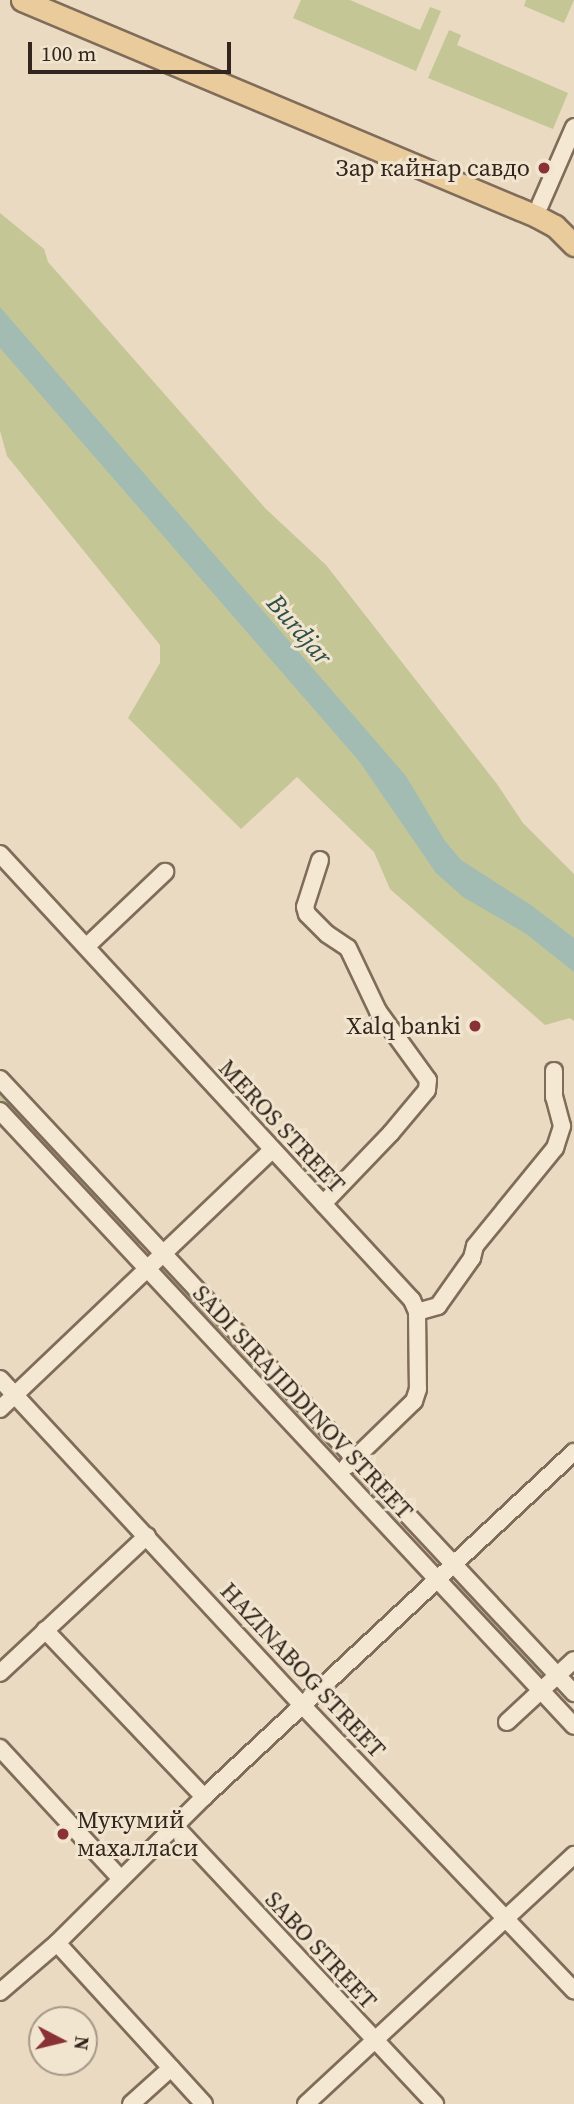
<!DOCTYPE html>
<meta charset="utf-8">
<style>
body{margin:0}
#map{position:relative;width:574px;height:2104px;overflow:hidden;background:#e9dac1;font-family:"Source Serif 4",serif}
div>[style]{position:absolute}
.green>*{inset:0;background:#c4c696;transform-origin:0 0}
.water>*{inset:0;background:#a3bcb3}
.roads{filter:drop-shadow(2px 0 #806c5a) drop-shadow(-2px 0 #806c5a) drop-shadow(0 2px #806c5a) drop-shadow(0 -2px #806c5a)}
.minor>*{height:16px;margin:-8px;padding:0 8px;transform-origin:8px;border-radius:8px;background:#f5e8d3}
.major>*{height:21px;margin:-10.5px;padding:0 10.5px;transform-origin:10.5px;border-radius:10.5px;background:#eacb9b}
.dots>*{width:19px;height:19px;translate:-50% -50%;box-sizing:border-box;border:4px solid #f1e5cf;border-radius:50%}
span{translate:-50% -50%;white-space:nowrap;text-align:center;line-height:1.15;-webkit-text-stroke:6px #f1e5cf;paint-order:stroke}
.poi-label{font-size:24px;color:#32251d}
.right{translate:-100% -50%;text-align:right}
.left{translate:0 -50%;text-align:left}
.street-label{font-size:24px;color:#32251d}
.water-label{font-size:26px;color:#2e504b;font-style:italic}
.north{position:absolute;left:28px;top:2006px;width:70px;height:70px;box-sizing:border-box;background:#f1e5cf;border:2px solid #a59888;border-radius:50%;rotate:97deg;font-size:19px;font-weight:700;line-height:28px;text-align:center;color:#32251d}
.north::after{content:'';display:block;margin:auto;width:24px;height:32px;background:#8a3037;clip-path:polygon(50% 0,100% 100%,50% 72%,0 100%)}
.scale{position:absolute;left:28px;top:42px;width:203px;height:32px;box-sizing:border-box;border:4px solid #32251d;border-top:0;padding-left:9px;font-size:21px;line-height:24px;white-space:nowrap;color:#32251d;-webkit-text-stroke:5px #f1e5cf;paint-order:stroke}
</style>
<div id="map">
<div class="green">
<div style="clip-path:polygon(301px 0,350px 0,420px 30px,430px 7px,441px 11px,416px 71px,293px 18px)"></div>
<div style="clip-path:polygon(526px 0,574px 0,564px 23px,524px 6px)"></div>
<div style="clip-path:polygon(449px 30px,461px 35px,457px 45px,568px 93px,553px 129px,428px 78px)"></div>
<div style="clip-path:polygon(0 213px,44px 249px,48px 262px,266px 509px,326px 565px,497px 784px,523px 823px,574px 874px,574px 1021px,570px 1018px,545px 1025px,390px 889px,374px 852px,297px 777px,241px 829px,128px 718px,160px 663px,160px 645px,7px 456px,0 431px)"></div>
<div style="left:0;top:1088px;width:209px;height:10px;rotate:47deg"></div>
<div style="clip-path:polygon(167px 1264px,337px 1447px,333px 1451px,162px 1269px)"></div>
<div style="left:461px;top:1581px;width:124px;height:6px;rotate:47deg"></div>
</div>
<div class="water">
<div style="clip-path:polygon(0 307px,406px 776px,445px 841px,461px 860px,531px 905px,574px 938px,574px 972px,525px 933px,463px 897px,436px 873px,359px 761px,0 348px)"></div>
</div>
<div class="roads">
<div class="minor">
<div style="left:540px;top:205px;width:85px;rotate:-66.4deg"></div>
<div style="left:0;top:854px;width:607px;rotate:47.27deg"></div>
<div style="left:412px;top:1300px;width:13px;rotate:67deg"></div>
<div style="left:417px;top:1312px;width:77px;rotate:89.3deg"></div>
<div style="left:418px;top:1389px;width:13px;rotate:108deg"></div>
<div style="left:414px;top:1401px;width:93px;rotate:135.9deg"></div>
<div style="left:320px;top:860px;width:49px;rotate:107.7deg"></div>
<div style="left:305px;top:907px;width:7px;rotate:74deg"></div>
<div style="left:307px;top:914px;width:28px;rotate:45deg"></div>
<div style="left:327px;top:934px;width:25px;rotate:34deg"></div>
<div style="left:348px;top:948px;width:70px;rotate:64.5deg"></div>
<div style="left:378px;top:1011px;width:85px;rotate:54.1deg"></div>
<div style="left:428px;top:1080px;width:10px;rotate:96deg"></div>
<div style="left:427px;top:1090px;width:56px;rotate:129.9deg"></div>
<div style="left:391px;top:1133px;width:98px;rotate:133.8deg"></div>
<div style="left:87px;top:946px;width:108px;rotate:-43.5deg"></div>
<div style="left:0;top:1079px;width:841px;rotate:46.93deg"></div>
<div style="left:0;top:1111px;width:841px;rotate:46.97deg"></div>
<div style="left:417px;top:1312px;width:22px;rotate:-16deg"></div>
<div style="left:438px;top:1306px;width:59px;rotate:-54.7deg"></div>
<div style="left:472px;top:1258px;width:12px;rotate:-76deg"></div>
<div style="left:475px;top:1246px;width:127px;rotate:-50.8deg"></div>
<div style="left:555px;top:1148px;width:23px;rotate:-72deg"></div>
<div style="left:562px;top:1126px;width:30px;rotate:-105deg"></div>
<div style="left:554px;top:1097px;width:26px;rotate:-90deg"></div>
<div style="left:0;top:1379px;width:446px;rotate:47.2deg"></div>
<div style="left:303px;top:1706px;width:393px;rotate:46.4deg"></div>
<div style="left:0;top:1409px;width:376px;rotate:-43.6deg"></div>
<div style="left:45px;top:1630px;width:231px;rotate:46.4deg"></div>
<div style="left:0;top:1673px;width:201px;rotate:-43deg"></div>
<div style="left:507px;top:1722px;width:91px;rotate:-42.8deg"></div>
<div style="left:0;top:1748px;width:178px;rotate:47.3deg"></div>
<div style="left:175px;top:1826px;width:381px;rotate:46.9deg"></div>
<div style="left:57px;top:1943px;width:218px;rotate:47.6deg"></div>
<div style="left:0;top:1992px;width:75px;rotate:-40.7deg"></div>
<div style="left:57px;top:1943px;width:207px;rotate:-44.8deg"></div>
<div style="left:204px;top:1797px;width:506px;rotate:-43deg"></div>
<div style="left:131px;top:2104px;width:54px;rotate:-42deg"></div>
<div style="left:306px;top:2104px;width:366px;rotate:-42.9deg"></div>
</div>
<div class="major">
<div style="left:22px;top:0;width:558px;rotate:22.79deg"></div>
<div style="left:536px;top:216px;width:21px;rotate:28deg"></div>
<div style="left:555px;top:226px;width:27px;rotate:45deg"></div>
</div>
</div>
<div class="dots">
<div style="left:544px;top:168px;background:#8a3037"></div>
<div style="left:475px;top:1026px;background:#8a3037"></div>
<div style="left:63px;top:1834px;background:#8a3037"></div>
</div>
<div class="poi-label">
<span class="right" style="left:530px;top:168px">Зар кайнар савдо</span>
<span class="right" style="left:461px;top:1026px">Xalq banki</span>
<span class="left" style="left:77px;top:1834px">Мукумий<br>махалласи</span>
</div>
<div class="street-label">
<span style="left:282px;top:1126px;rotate:47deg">MEROS STREET</span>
<span style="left:303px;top:1402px;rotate:47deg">SADI SIRAJIDDINOV STREET</span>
<span style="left:303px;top:1670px;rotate:47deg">HAZINABOG STREET</span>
<span style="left:321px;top:1950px;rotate:47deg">SABO STREET</span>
</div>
<div class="water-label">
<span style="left:299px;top:630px;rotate:49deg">Burdjar</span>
</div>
<div class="north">N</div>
<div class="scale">100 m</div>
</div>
